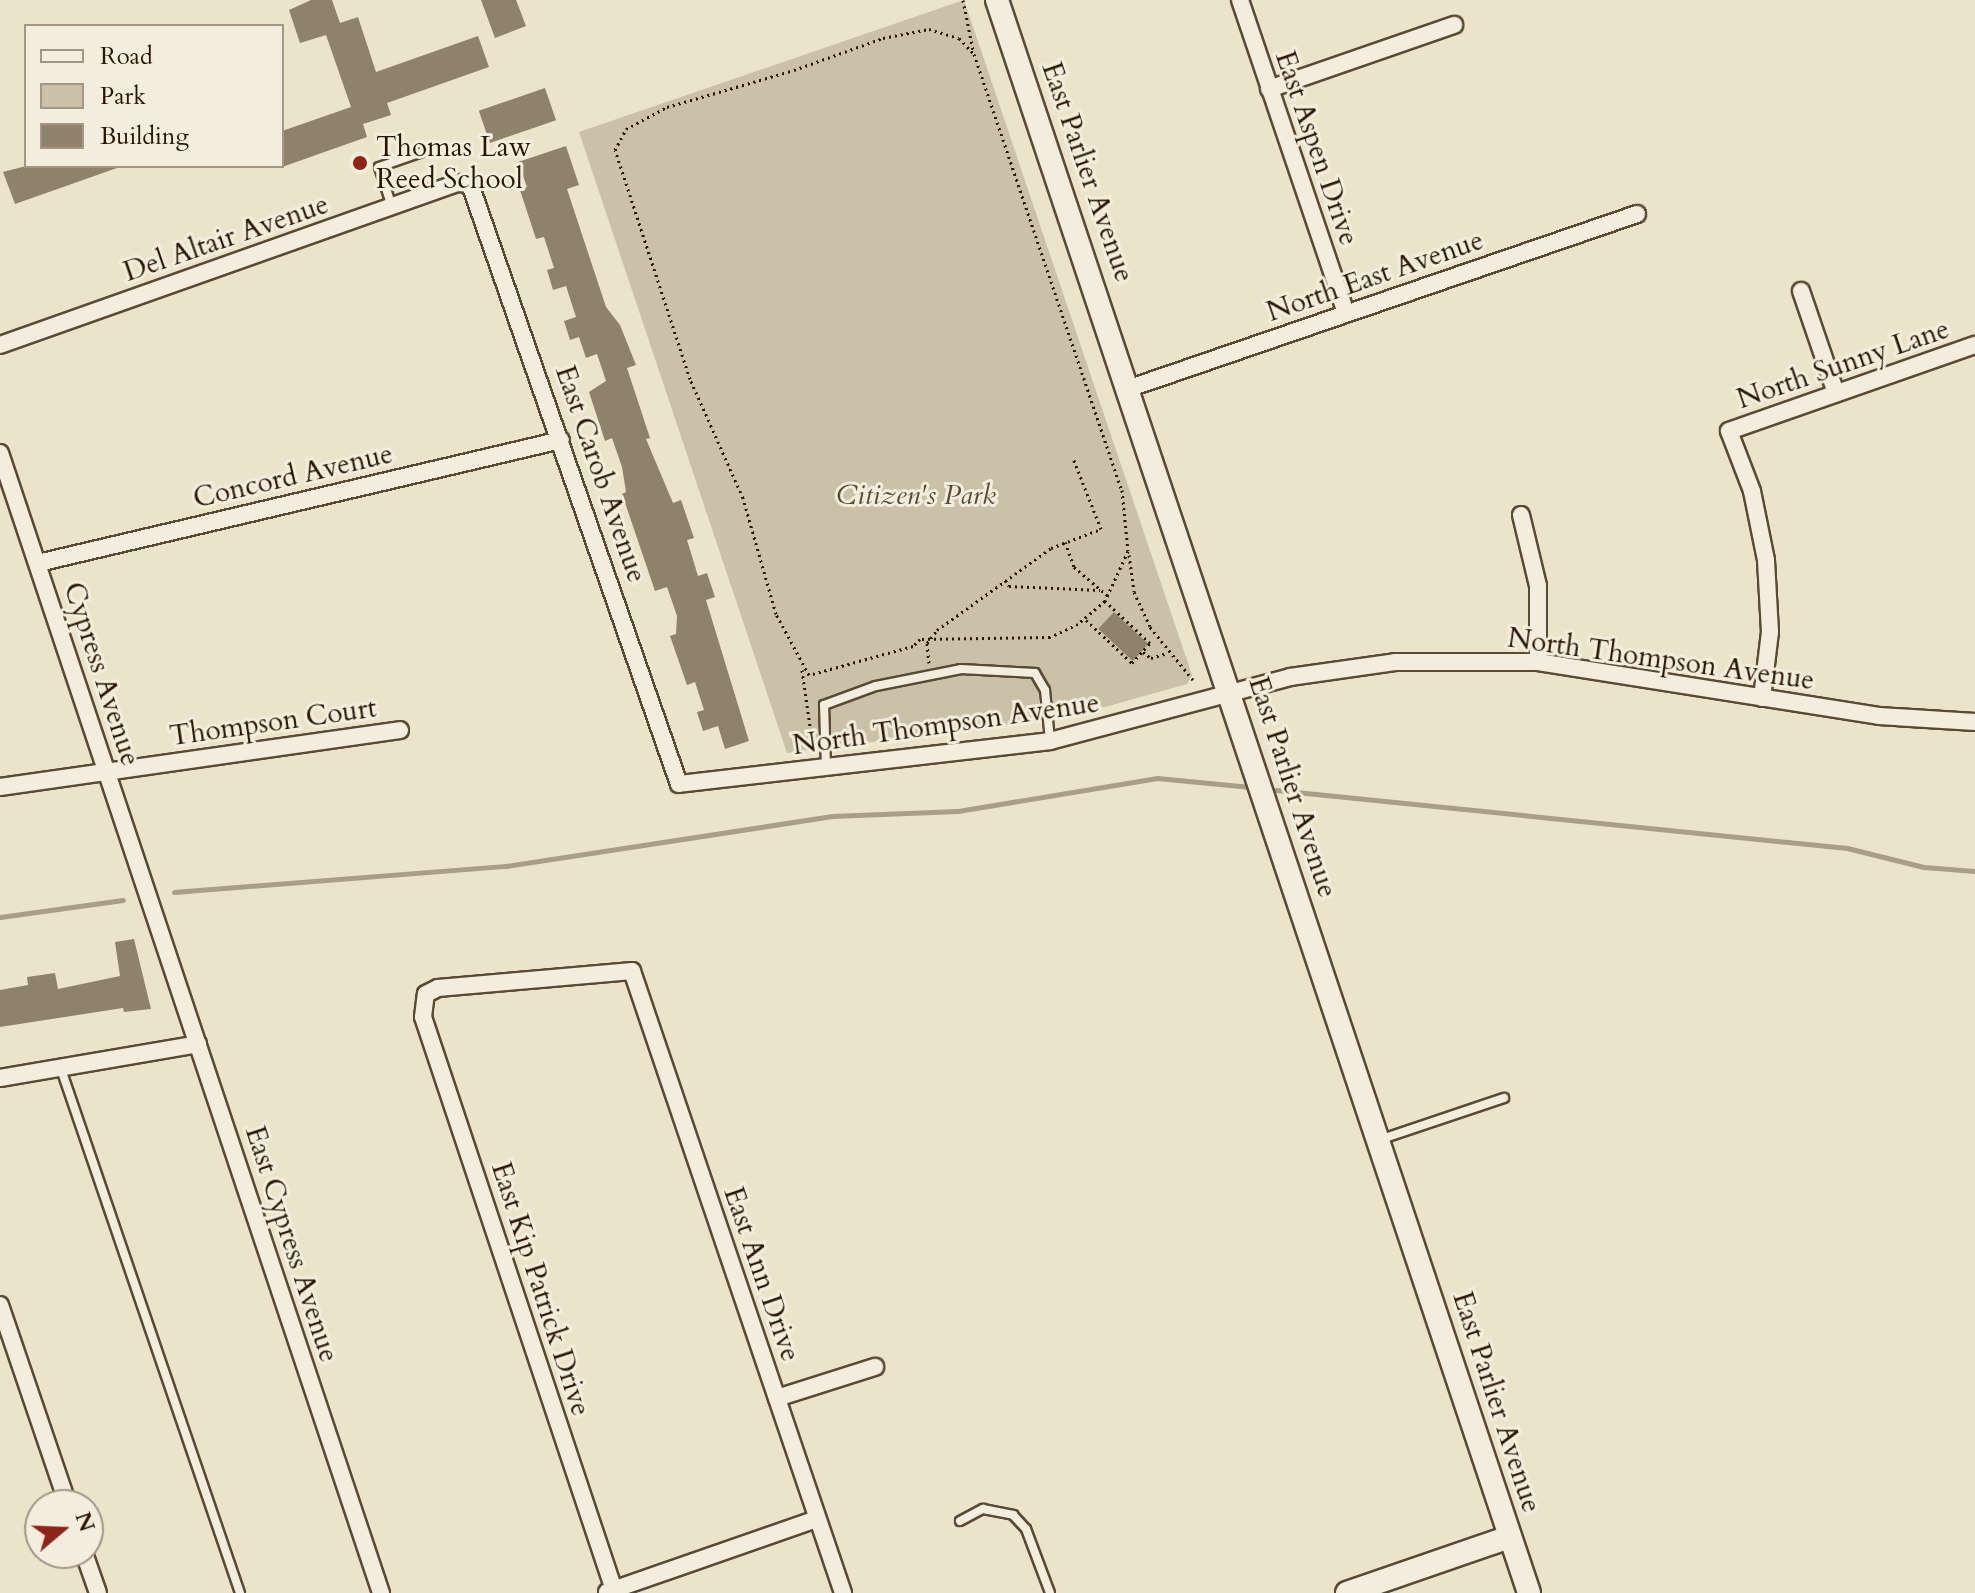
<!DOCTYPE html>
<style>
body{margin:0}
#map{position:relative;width:1975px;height:1593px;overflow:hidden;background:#ece4ca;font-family:Cardo,serif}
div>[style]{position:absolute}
.green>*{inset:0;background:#cbc1a8}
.stream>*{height:5px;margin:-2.5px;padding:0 2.5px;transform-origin:2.5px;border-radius:2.5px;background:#a99e86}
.building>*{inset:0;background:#8e826a;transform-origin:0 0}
.path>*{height:3px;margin-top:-1.5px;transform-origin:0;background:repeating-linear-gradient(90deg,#281701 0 2px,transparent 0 6px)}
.roads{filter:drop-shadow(2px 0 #594a33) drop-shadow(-2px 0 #594a33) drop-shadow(0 2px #594a33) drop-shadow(0 -2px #594a33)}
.lane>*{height:8px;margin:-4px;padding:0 4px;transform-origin:4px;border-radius:4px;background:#f3eddd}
.street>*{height:16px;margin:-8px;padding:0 8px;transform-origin:8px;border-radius:8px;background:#f3eddd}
.secondary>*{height:22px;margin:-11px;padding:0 11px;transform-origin:11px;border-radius:11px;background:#f3eddd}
.dots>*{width:22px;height:22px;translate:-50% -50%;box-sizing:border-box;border:4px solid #f3eddd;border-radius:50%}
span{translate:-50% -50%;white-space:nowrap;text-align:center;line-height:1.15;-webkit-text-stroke:6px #f3eddd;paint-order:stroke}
.poi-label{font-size:28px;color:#281701}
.left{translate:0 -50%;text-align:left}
.street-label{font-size:28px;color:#281701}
.park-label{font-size:28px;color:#594a33;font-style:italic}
.legend{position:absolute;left:24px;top:24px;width:260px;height:144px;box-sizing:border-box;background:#f3eddd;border:2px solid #a29785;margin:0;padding:10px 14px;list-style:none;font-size:24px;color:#281701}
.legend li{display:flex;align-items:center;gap:16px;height:40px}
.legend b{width:40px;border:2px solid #a29785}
.north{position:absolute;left:24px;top:1489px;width:80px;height:80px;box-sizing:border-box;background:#f3eddd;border:2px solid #a29785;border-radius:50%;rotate:71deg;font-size:22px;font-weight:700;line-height:32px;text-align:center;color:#281701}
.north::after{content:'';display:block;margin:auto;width:28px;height:36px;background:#8f2418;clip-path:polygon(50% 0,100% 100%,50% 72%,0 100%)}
</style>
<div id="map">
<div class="green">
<div style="clip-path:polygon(964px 0,1192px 675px,1187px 684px,1073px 716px,787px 753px,579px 132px)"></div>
</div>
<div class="stream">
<div style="left:1276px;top:790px;width:574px;rotate:5.8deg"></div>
<div style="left:1847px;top:848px;width:79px;rotate:13.9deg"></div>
<div style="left:1924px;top:867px;width:51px;rotate:4.5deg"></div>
<div style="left:174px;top:892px;width:333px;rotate:-4.5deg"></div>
<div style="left:506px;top:866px;width:330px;rotate:-8.7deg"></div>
<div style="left:832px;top:816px;width:126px;rotate:-2.3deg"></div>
<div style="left:958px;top:811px;width:202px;rotate:-9.4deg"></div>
<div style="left:1157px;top:778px;width:94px;rotate:5.5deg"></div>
<div style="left:0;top:917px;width:124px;rotate:-7.9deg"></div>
</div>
<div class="building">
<div style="clip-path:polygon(311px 0,332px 0,340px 23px,358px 17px,376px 72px,478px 36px,489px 67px,387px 103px,391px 115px,363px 124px,367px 137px,282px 167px,282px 131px,351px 107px,326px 35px,300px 43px,289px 10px)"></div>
<div style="clip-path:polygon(481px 0,516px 0,526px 26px,495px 38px)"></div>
<div style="left:545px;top:88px;width:34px;height:70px;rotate:71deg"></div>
<div style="clip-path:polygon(566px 146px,579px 185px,567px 189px,606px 307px,620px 325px,636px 365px,627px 368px,650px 438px,646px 439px,673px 503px,681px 500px,694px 538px,687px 540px,698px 576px,707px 573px,715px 597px,706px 600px,749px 741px,725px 749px,718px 726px,703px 731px,697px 712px,704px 710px,695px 682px,687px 685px,670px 636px,676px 634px,677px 616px,667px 587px,655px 591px,622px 494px,626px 492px,622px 467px,612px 438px,605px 441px,589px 392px,606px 381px,597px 354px,586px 358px,579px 337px,570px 340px,564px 321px,576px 317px,566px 286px,553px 290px,547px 270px,554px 268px,544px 237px,536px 239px,520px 190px,527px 187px,518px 162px)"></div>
<div style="clip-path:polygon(26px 166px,116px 166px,117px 168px,15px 204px,3px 172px)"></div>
<div style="left:1114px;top:612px;width:47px;height:23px;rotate:43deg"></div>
<div style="clip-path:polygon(134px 939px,151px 1009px,124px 1012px,123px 1008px,0 1027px,0 990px,28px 985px,27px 977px,55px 973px,58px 989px,120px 976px,115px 942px)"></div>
</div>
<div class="path">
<div style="left:963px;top:0;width:51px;rotate:78.7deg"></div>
<div style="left:929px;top:29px;width:31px;rotate:17deg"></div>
<div style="left:959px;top:38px;width:22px;rotate:47deg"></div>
<div style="left:974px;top:54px;width:460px;rotate:71.3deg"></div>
<div style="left:1122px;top:490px;width:61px;rotate:84.4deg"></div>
<div style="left:1128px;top:551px;width:55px;rotate:114.7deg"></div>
<div style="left:1105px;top:601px;width:35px;rotate:140deg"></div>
<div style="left:1078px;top:624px;width:31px;rotate:155deg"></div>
<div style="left:1050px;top:637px;width:130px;rotate:179.1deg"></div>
<div style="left:920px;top:639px;width:10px;rotate:135deg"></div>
<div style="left:913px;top:646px;width:108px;rotate:164.4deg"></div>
<div style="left:809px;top:675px;width:69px;rotate:-118.4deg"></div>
<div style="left:776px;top:614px;width:121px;rotate:-105.9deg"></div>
<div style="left:743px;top:498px;width:130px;rotate:-114deg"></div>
<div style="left:690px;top:379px;width:241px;rotate:-108.1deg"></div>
<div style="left:615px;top:150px;width:24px;rotate:-62deg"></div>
<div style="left:626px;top:129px;width:47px;rotate:-28.2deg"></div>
<div style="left:667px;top:107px;width:132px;rotate:-16.2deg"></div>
<div style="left:794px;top:70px;width:95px;rotate:-19.8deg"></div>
<div style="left:883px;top:38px;width:47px;rotate:-11.1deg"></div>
<div style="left:1065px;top:542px;width:27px;rotate:70deg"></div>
<div style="left:1074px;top:567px;width:45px;rotate:40.5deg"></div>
<div style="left:1129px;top:555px;width:37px;rotate:82deg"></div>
<div style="left:1134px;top:592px;width:38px;rotate:65deg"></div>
<div style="left:1150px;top:627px;width:68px;rotate:50.9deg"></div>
<div style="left:1005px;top:580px;width:7px;rotate:56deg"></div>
<div style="left:1009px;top:586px;width:91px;rotate:2.5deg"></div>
<div style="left:1086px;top:620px;width:63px;rotate:43.1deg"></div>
<div style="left:1132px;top:663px;width:27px;rotate:-48deg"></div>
<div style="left:1150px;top:643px;width:62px;rotate:-137deg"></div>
<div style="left:1143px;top:652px;width:10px;rotate:37deg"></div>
<div style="left:1151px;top:658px;width:17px;rotate:-17deg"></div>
<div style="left:929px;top:663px;width:20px;rotate:-96deg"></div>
<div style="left:927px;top:643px;width:16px;rotate:-52deg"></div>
<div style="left:937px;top:630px;width:140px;rotate:-35.7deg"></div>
<div style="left:1051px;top:548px;width:53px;rotate:-20.8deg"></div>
<div style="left:1101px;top:529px;width:76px;rotate:-111.5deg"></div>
<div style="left:802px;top:670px;width:57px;rotate:81.9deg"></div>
</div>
<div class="roads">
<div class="lane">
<div style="left:392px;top:207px;width:42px;rotate:-108deg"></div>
<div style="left:379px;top:167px;width:55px;rotate:-19.1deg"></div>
<div style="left:826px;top:767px;width:62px;rotate:-91.8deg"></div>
<div style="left:824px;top:705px;width:55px;rotate:-20.1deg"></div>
<div style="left:876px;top:686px;width:87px;rotate:-11.3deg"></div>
<div style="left:961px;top:669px;width:74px;rotate:3.1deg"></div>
<div style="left:1035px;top:673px;width:20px;rotate:60deg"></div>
<div style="left:1045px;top:690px;width:50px;rotate:84.3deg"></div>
<div style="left:61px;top:1069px;width:554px;rotate:71.14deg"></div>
<div style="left:1379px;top:1140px;width:132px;rotate:-18.6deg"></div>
<div style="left:960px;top:1521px;width:26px;rotate:-28deg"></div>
<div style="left:983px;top:1509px;width:31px;rotate:11deg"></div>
<div style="left:1013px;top:1515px;width:19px;rotate:47deg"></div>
<div style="left:1026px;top:1529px;width:68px;rotate:69.4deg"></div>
</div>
<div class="street">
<div style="left:1240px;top:0;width:330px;rotate:71.3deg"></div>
<div style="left:1269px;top:89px;width:196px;rotate:-19.1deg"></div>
<div style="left:1801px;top:291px;width:108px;rotate:71.1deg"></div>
<div style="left:0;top:345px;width:486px;rotate:-19.5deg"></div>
<div style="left:458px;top:183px;width:12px;rotate:5deg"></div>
<div style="left:470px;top:184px;width:635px;rotate:70.8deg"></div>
<div style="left:679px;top:784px;width:373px;rotate:-6.6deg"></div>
<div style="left:1050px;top:741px;width:248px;rotate:-14.9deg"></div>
<div style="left:1290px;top:677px;width:106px;rotate:-8.1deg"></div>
<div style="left:1395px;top:662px;width:143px"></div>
<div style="left:1538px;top:662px;width:345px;rotate:9deg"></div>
<div style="left:1879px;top:716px;width:96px;rotate:3.6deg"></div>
<div style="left:1130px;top:388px;width:536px;rotate:-18.94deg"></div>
<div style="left:0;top:453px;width:1202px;rotate:71.52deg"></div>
<div style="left:1521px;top:515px;width:73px;rotate:76.5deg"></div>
<div style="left:1538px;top:586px;width:76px;rotate:90deg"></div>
<div style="left:38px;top:563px;width:537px;rotate:-13.23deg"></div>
<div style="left:1762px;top:698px;width:66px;rotate:-83.1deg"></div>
<div style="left:1770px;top:632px;width:72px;rotate:-93.2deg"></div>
<div style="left:1766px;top:560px;width:70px;rotate:-101.5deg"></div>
<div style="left:1752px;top:491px;width:64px;rotate:-111deg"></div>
<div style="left:1729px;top:431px;width:261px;rotate:-19.3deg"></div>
<div style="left:0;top:787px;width:404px;rotate:-8.1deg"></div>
<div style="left:0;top:1078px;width:201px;rotate:-9.7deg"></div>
<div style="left:0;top:1305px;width:211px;rotate:71.2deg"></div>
<div style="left:777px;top:1398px;width:103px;rotate:-17.6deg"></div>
<div style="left:84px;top:1553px;width:42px;rotate:70.7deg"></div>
<div style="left:614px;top:1590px;width:604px;rotate:-108.43deg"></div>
<div style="left:423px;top:1017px;width:23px;rotate:-83deg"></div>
<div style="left:426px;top:994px;width:13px;rotate:-27deg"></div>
<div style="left:438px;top:988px;width:195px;rotate:-5deg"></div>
<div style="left:632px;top:971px;width:657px;rotate:71.26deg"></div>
<div style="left:607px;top:1592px;width:222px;rotate:-19.2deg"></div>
</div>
<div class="secondary">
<div style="left:997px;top:0;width:1679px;rotate:71.53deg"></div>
<div style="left:1347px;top:1593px;width:172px;rotate:-19deg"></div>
</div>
</div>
<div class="dots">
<div style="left:360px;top:163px;background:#8f2418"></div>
</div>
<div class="poi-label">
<span class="left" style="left:376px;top:163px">Thomas Law<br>Reed School</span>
</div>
<div class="street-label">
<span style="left:1317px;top:148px;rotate:71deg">East Aspen Drive</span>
<span style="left:1088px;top:172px;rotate:71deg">East Parlier Avenue</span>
<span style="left:226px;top:238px;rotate:-19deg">Del Altair Avenue</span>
<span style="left:1375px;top:276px;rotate:-19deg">North East Avenue</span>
<span style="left:1843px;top:364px;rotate:-19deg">North Sunny Lane</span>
<span style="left:601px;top:474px;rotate:71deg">East Carob Avenue</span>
<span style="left:293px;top:476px;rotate:-13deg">Concord Avenue</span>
<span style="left:1661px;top:659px;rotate:8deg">North Thompson Avenue</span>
<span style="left:102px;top:674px;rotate:72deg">Cypress Avenue</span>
<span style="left:273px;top:722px;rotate:-8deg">Thompson Court</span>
<span style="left:946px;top:724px;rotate:-8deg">North Thompson Avenue</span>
<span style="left:1293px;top:787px;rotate:72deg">East Parlier Avenue</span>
<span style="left:292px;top:1244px;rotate:72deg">East Cypress Avenue</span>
<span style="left:762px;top:1274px;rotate:71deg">East Ann Drive</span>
<span style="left:541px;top:1289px;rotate:72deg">East Kip Patrick Drive</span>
<span style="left:1497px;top:1402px;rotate:72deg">East Parlier Avenue</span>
</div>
<div class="park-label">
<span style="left:916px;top:495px">Citizen's Park</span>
</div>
<ul class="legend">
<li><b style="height:10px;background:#f3eddd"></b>Road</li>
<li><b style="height:22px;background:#cbc1a8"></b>Park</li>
<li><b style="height:22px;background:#8e826a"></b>Building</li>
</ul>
<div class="north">N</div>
</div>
